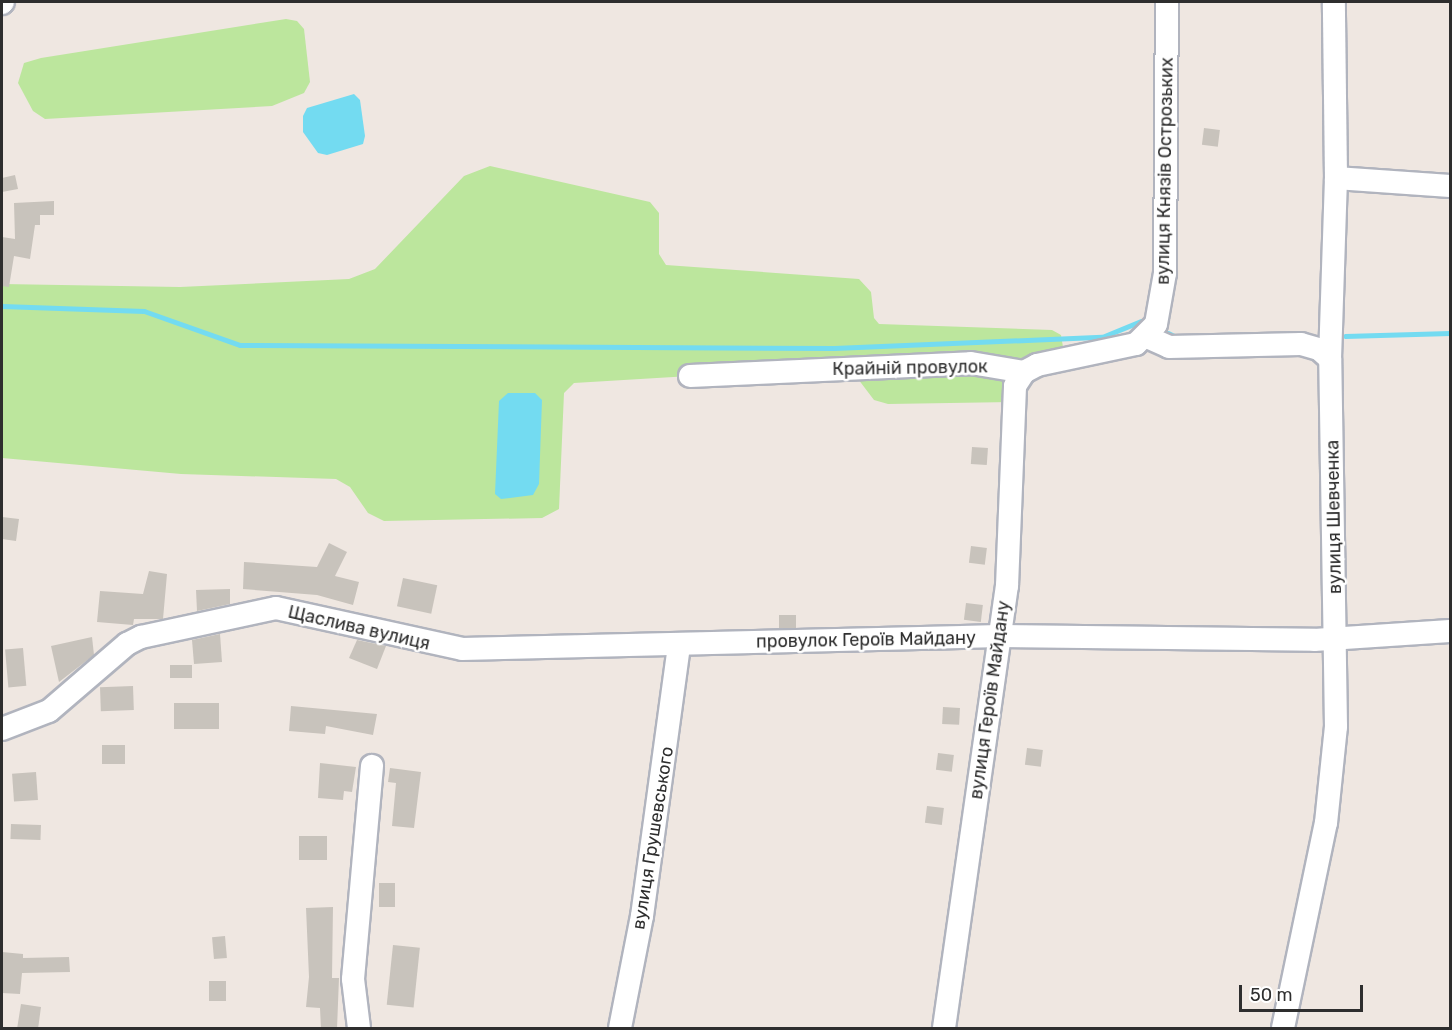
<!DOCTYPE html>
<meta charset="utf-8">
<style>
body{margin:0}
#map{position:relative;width:1452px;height:1030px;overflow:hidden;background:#efe7e1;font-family:Rubik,sans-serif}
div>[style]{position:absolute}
.green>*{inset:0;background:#bce69d}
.water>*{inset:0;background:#73dbf1}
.stream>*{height:5px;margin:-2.5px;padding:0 2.5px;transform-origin:2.5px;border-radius:2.5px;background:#73dbf1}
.building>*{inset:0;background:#c8c3bc;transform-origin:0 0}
.roads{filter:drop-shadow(2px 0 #b1b4be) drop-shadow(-2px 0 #b1b4be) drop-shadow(0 2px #b1b4be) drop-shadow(0 -2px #b1b4be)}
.minor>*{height:22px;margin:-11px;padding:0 11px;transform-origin:11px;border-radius:11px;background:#fff}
span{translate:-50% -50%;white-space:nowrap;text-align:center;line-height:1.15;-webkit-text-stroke:5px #fff;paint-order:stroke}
.street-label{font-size:18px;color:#2e2e2e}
.frame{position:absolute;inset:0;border:3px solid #2e2e2e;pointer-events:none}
.scale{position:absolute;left:1239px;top:985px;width:124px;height:27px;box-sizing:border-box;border:3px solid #2e2e2e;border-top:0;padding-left:8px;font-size:18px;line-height:21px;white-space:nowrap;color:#2e2e2e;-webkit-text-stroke:4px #fff;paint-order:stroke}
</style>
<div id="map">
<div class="green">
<div style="clip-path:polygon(286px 19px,297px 21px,304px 29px,310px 82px,304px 93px,272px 106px,45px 119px,33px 111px,18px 83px,24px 63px,41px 58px)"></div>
<div style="clip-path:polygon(490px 166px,650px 202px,659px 213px,659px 254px,666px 265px,859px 279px,871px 292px,874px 318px,879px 324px,1052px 330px,1061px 335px,1065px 359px,1037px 365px,1012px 402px,888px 404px,874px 400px,855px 375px,690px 376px,574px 383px,564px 393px,559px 509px,542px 518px,384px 521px,368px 513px,350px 487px,336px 479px,181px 474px,2px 458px,2px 284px,180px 287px,349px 279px,375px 269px,464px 176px)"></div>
</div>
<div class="water">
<div style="clip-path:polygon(354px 94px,360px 100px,365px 136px,363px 144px,327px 155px,318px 153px,303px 132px,303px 116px,307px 108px)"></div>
<div style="clip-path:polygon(508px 393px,535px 393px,542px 400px,539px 484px,533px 495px,501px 499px,495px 494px,499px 401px)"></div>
</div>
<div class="stream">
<div style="left:2px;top:306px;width:142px;rotate:2deg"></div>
<div style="left:144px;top:311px;width:102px;rotate:19.5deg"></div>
<div style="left:240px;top:345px;width:594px;rotate:0.29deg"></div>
<div style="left:834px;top:348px;width:268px;rotate:-2.4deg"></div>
<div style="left:1102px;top:337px;width:42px;rotate:-22.3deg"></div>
<div style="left:1168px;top:333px;width:11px;rotate:27deg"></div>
<div style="left:1345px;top:336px;width:105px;rotate:-1.6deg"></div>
</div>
<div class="building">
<div style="left:1204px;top:128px;width:16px;height:17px;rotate:7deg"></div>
<div style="clip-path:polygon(15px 175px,18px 189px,2px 192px,2px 178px)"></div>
<div style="clip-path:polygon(54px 201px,54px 215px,40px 215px,40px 225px,35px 225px,30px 259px,14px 256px,9px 287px,2px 286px,2px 237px,15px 239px,14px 203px)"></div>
<div style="left:972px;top:447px;width:16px;height:17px;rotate:4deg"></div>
<div style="clip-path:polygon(2px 517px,19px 519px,16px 541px,2px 539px)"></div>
<div style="clip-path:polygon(329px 543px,347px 552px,335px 576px,359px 582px,353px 605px,317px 595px,243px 589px,244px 562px,317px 567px)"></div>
<div style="left:971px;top:546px;width:16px;height:17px;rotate:7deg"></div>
<div style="clip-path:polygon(149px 571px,167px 574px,163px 619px,134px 619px,133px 625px,97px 622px,100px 591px,143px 594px)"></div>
<div style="left:403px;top:578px;width:35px;height:29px;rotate:12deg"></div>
<div style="clip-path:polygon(230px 589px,230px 604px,197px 611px,196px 590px)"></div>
<div style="left:966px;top:603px;width:17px;height:17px;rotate:7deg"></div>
<div style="left:779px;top:615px;width:17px;height:13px"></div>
<div style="clip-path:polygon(220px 634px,222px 662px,194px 664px,192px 640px)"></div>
<div style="clip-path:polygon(92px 637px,94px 655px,59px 682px,51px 646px)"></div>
<div style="clip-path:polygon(357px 640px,386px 646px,377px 669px,349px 658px)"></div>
<div style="left:23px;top:648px;width:38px;height:18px;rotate:85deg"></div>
<div style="left:170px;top:665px;width:22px;height:13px"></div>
<div style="left:133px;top:686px;width:24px;height:33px;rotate:88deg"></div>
<div style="left:174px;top:703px;width:45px;height:26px"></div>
<div style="clip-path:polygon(291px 706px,377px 714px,373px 735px,326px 726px,325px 734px,289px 731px)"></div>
<div style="left:943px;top:707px;width:17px;height:17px;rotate:3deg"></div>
<div style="left:102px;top:745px;width:23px;height:19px"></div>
<div style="left:1027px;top:748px;width:16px;height:17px;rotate:7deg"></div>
<div style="left:938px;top:753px;width:16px;height:17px;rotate:7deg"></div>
<div style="clip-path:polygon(320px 763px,356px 767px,352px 792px,344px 791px,343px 800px,318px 798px)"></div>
<div style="clip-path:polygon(390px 768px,421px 772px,414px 828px,392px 826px,396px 783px,388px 782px)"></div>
<div style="left:36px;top:772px;width:28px;height:24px;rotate:86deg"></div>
<div style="left:927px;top:806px;width:17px;height:17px;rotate:7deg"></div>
<div style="left:11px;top:824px;width:30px;height:15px;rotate:2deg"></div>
<div style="left:299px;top:836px;width:28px;height:24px"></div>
<div style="left:379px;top:883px;width:16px;height:24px"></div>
<div style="clip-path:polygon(333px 907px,332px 978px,339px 978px,337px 1029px,321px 1029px,320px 1008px,306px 1007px,309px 977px,306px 908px)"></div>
<div style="left:225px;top:936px;width:22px;height:13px;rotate:85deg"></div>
<div style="left:393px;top:945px;width:27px;height:60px;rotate:6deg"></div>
<div style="clip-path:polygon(2px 952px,23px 954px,23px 958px,69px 957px,70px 972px,22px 973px,20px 994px,2px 993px)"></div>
<div style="left:209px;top:981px;width:17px;height:20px"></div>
<div style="clip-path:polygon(21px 1004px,41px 1007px,38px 1029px,17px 1029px)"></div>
</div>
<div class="roads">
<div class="minor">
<div style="left:2px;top:3px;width:1px;rotate:-45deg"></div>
<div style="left:1336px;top:178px;width:114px;rotate:4deg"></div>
<div style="left:1147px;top:337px;width:24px;rotate:24deg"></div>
<div style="left:1169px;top:347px;width:132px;rotate:-1.3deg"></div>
<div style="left:1301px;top:344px;width:19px;rotate:16deg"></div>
<div style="left:1319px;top:349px;width:15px;rotate:42deg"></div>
<div style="left:690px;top:376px;width:281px;rotate:-2.6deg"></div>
<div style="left:971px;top:363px;width:54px;rotate:9.6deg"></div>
<div style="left:2px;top:729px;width:50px;rotate:-21deg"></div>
<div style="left:49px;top:711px;width:103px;rotate:-40.7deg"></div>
<div style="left:127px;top:644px;width:16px;rotate:-27deg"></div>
<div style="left:141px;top:637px;width:138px;rotate:-12.1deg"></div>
<div style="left:276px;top:608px;width:190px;rotate:12.4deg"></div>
<div style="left:462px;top:649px;width:538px;rotate:-1.38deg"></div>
<div style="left:1000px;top:636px;width:314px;rotate:0.7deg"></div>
<div style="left:1314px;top:640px;width:136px;rotate:-3.8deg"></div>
<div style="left:359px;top:1028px;width:49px;rotate:-97deg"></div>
<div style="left:353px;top:979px;width:214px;rotate:-84.9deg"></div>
<div style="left:620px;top:1028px;width:114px;rotate:-78.9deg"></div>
<div style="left:642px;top:916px;width:273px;rotate:-82.2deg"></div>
<div style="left:944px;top:1028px;width:446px;rotate:-81.9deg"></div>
<div style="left:1007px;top:586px;width:200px;rotate:-87.7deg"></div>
<div style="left:1015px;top:386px;width:17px;rotate:-57deg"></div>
<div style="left:1024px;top:372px;width:15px;rotate:-28deg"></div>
<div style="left:1037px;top:365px;width:101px;rotate:-12deg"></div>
<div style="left:1136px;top:344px;width:28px;rotate:-45deg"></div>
<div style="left:1156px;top:324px;width:52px;rotate:-80deg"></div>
<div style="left:1165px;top:273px;width:271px;rotate:-89.6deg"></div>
<div style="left:1283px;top:1028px;width:209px;rotate:-78.2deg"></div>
<div style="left:1326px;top:823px;width:97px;rotate:-84.1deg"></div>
<div style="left:1336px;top:727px;width:368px;rotate:-90.9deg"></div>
<div style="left:1330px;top:359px;width:181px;rotate:-88.1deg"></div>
<div style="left:1336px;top:178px;width:176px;rotate:-90.7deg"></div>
</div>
</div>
<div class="street-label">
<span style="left:1165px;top:171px;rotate:-89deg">вулиця Князів Острозьких</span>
<span style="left:910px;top:368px;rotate:-1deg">Крайній провулок</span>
<span style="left:1334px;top:517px;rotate:-91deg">вулиця Шевченка</span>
<span style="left:359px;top:628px;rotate:13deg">Щаслива вулиця</span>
<span style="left:866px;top:640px;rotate:-1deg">провулок Героїв Майдану</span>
<span style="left:990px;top:700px;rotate:-82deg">вулиця Героїв Майдану</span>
<span style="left:653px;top:838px;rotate:-81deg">вулиця Грушевського</span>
</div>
<div class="frame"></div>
<div class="scale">50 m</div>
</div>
